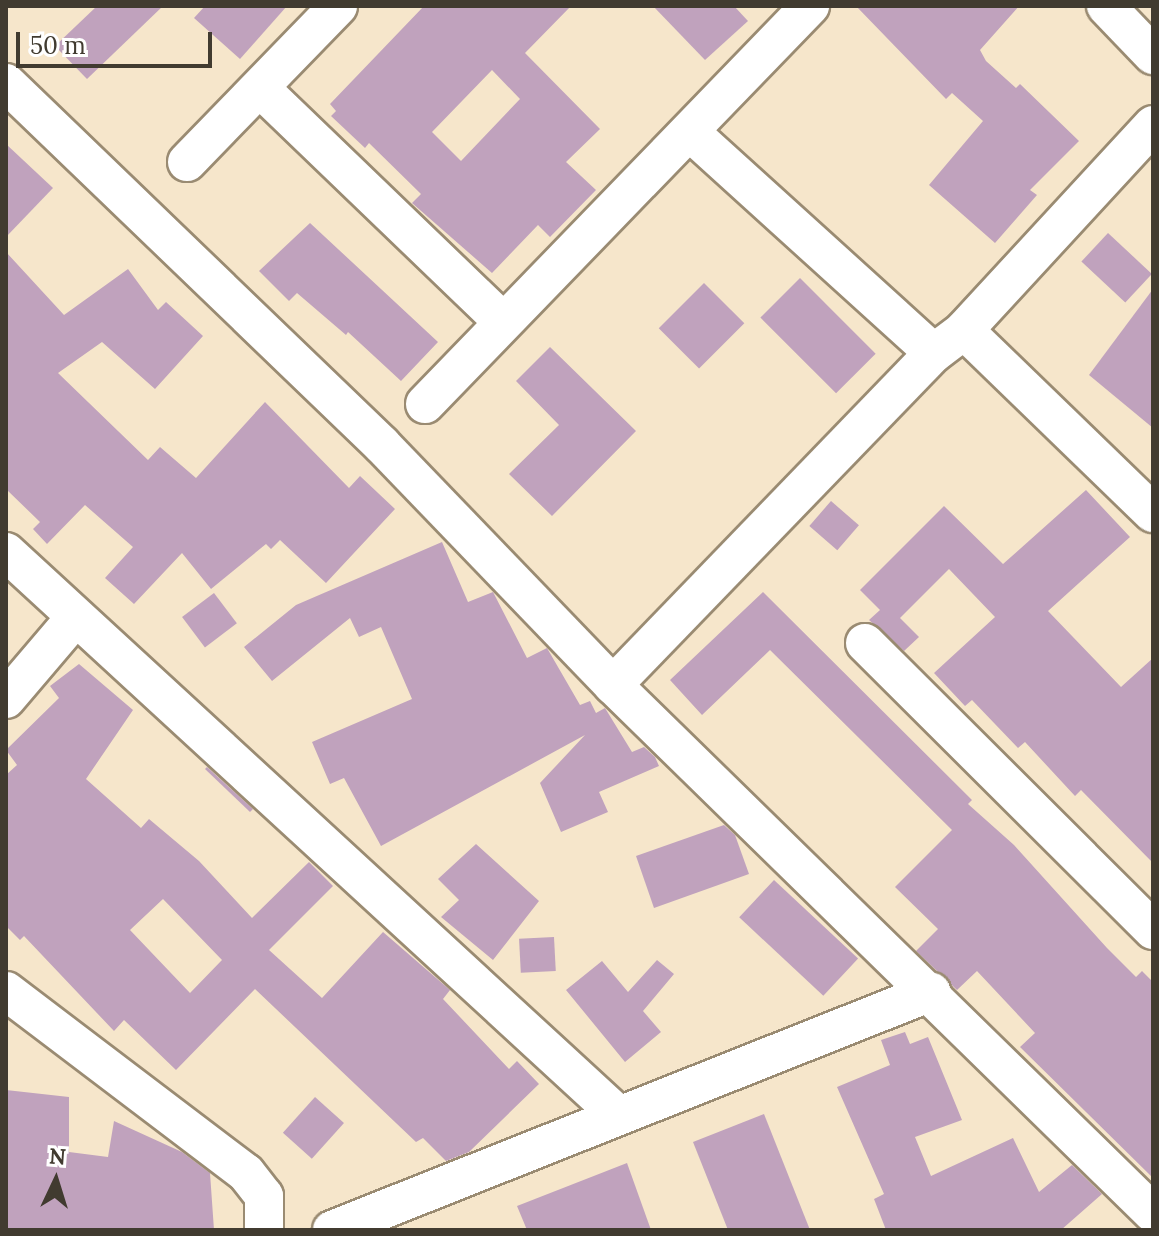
<!DOCTYPE html>
<style>
body{margin:0}
#map{position:relative;width:1159px;height:1236px;overflow:hidden;background:#f6e6cb;font-family:Lora,serif}
div>[style]{position:absolute}
.building>*{inset:0;background:#c0a2bd;transform-origin:0 0}
.roads{filter:drop-shadow(2px 0 #9a8b72) drop-shadow(-2px 0 #9a8b72) drop-shadow(0 2px #9a8b72) drop-shadow(0 -2px #9a8b72)}
.minor>*{height:38px;margin:-19px;padding:0 19px;transform-origin:19px;border-radius:19px;background:#fff}
span{translate:-50% -50%;white-space:nowrap;text-align:center;line-height:1.15;-webkit-text-stroke:8px #fff;paint-order:stroke}
.frame{position:absolute;inset:0;border:8px solid #413b30;pointer-events:none}
.north{position:absolute;left:16px;top:1140px;width:80px;height:80px;-webkit-text-stroke:6px #fff;paint-order:stroke;rotate:4deg;font-size:22px;font-weight:700;line-height:32px;text-align:center;color:#413b30}
.north::after{content:'';display:block;margin:auto;width:28px;height:36px;background:#413b30;clip-path:polygon(50% 0,100% 100%,50% 72%,0 100%)}
.scale{position:absolute;left:16px;top:32px;width:196px;height:36px;box-sizing:border-box;border:4px solid #413b30;border-top:0;padding-left:10px;font-size:24px;line-height:28px;white-space:nowrap;color:#413b30;-webkit-text-stroke:6px #fff;paint-order:stroke}
</style>
<div id="map">
<div class="building">
<div style="clip-path:polygon(97px 6px,163px 6px,87px 79px,55px 46px)"></div>
<div style="clip-path:polygon(205px 6px,287px 6px,240px 59px,194px 18px)"></div>
<div style="clip-path:polygon(evenodd,424px 6px,571px 6px,525px 53px,600px 129px,566px 162px,596px 190px,550px 237px,538px 225px,492px 273px,412px 203px,421px 194px,369px 143px,365px 148px,331px 116px,336px 111px,330px 104px,424px 6px,492px 70px,520px 99px,461px 161px,432px 132px,492px 70px)"></div>
<div style="clip-path:polygon(653px 6px,734px 6px,748px 21px,705px 60px)"></div>
<div style="clip-path:polygon(856px 6px,1019px 6px,980px 50px,986px 61px,1016px 88px,1020px 84px,1079px 141px,1030px 190px,1037px 195px,995px 243px,929px 185px,983px 121px,952px 93px,946px 99px)"></div>
<div style="clip-path:polygon(6px 144px,53px 188px,6px 237px)"></div>
<div style="clip-path:polygon(310px 223px,438px 342px,401px 381px,348px 332px,346px 335px,297px 293px,289px 301px,259px 271px)"></div>
<div style="left:1108px;top:233px;width:60px;height:39px;rotate:43deg"></div>
<div style="clip-path:polygon(6px 252px,64px 315px,128px 269px,158px 310px,166px 302px,203px 336px,155px 389px,102px 342px,58px 373px,148px 460px,160px 447px,196px 478px,265px 402px,349px 488px,360px 476px,395px 509px,326px 583px,280px 540px,271px 549px,266px 544px,211px 589px,182px 553px,134px 604px,105px 578px,133px 547px,85px 505px,47px 544px,33px 529px,40px 522px,6px 489px)"></div>
<div style="left:800px;top:278px;width:107px;height:56px;rotate:45deg"></div>
<div style="left:704px;top:283px;width:57px;height:64px;rotate:45deg"></div>
<div style="clip-path:polygon(1153px 289px,1153px 428px,1089px 375px)"></div>
<div style="clip-path:polygon(550px 347px,636px 431px,552px 516px,509px 474px,559px 425px,516px 381px)"></div>
<div style="clip-path:polygon(1086px 490px,1130px 537px,1048px 611px,1121px 687px,1153px 658px,1153px 863px,1081px 790px,1075px 796px,1025px 742px,1018px 748px,972px 700px,965px 706px,934px 673px,995px 617px,949px 569px,900px 618px,919px 637px,904px 651px,869px 620px,880px 610px,860px 590px,944px 506px,1003px 564px)"></div>
<div style="left:831px;top:501px;width:37px;height:33px;rotate:41deg"></div>
<div style="clip-path:polygon(442px 542px,468px 602px,493px 592px,527px 658px,547px 648px,580px 705px,590px 701px,596px 713px,605px 708px,632px 752px,644px 747px,655px 757px,659px 766px,599px 792px,608px 812px,561px 832px,540px 783px,585px 735px,381px 846px,344px 778px,330px 784px,312px 742px,412px 699px,381px 627px,359px 637px,350px 618px,272px 681px,244px 647px,296px 605px)"></div>
<div style="clip-path:polygon(763px 592px,972px 800px,968px 804px,1014px 845px,1107px 948px,1136px 977px,1142px 971px,1153px 982px,1153px 1178px,1020px 1047px,1035px 1033px,977px 971px,957px 990px,916px 951px,938px 929px,895px 887px,952px 830px,770px 650px,702px 715px,670px 680px)"></div>
<div style="left:214px;top:593px;width:38px;height:40px;rotate:53deg"></div>
<div style="clip-path:polygon(evenodd,79px 664px,133px 710px,86px 779px,141px 828px,149px 819px,199px 861px,252px 918px,309px 862px,333px 886px,269px 950px,322px 998px,383px 932px,450px 990px,443px 999px,509px 1069px,517px 1061px,539px 1084px,469px 1152px,446px 1161px,423px 1138px,416px 1142px,255px 989px,176px 1070px,124px 1020px,114px 1031px,24px 936px,20px 940px,6px 926px,6px 775px,17px 765px,6px 750px,59px 698px,50px 686px,79px 664px,163px 899px,222px 960px,190px 993px,130px 930px,163px 899px)"></div>
<div style="clip-path:polygon(207px 767px,253px 809px,250px 812px,205px 769px)"></div>
<div style="clip-path:polygon(724px 825px,735px 835px,749px 874px,654px 908px,636px 856px)"></div>
<div style="clip-path:polygon(476px 844px,539px 901px,493px 960px,441px 917px,459px 900px,438px 879px)"></div>
<div style="left:774px;top:880px;width:115px;height:51px;rotate:43deg"></div>
<div style="left:554px;top:937px;width:34px;height:35px;rotate:87deg"></div>
<div style="clip-path:polygon(657px 960px,674px 974px,643px 1011px,661px 1032px,625px 1062px,566px 990px,602px 961px,628px 992px)"></div>
<div style="clip-path:polygon(905px 1032px,910px 1044px,928px 1037px,962px 1120px,915px 1137px,931px 1176px,1013px 1138px,1039px 1192px,1072px 1165px,1102px 1194px,1061px 1230px,886px 1230px,874px 1199px,884px 1194px,837px 1087px,890px 1065px,881px 1040px)"></div>
<div style="clip-path:polygon(6px 1090px,69px 1097px,69px 1152px,108px 1157px,114px 1121px,182px 1152px,210px 1173px,214px 1230px,6px 1230px)"></div>
<div style="left:315px;top:1097px;width:39px;height:48px;rotate:42deg"></div>
<div style="clip-path:polygon(764px 1114px,810px 1230px,728px 1230px,693px 1142px)"></div>
<div style="clip-path:polygon(627px 1163px,651px 1230px,527px 1230px,517px 1206px)"></div>
</div>
<div class="roads">
<div class="minor">
<div style="left:1106px;top:6px;width:68px;rotate:46.2deg"></div>
<div style="left:6px;top:83px;width:522px;rotate:43.91deg"></div>
<div style="left:382px;top:445px;width:333px;rotate:46.1deg"></div>
<div style="left:613px;top:685px;width:755px;rotate:44.36deg"></div>
<div style="left:261px;top:89px;width:335px;rotate:43.9deg"></div>
<div style="left:690px;top:132px;width:329px;rotate:42.2deg"></div>
<div style="left:187px;top:162px;width:217px;rotate:-45.9deg"></div>
<div style="left:964px;top:330px;width:263px;rotate:44.1deg"></div>
<div style="left:425px;top:404px;width:554px;rotate:-45.95deg"></div>
<div style="left:6px;top:552px;width:832px;rotate:42.61deg"></div>
<div style="left:865px;top:643px;width:407px;rotate:44.9deg"></div>
<div style="left:613px;top:685px;width:462px;rotate:-46deg"></div>
<div style="left:934px;top:353px;width:38px;rotate:-37deg"></div>
<div style="left:964px;top:330px;width:279px;rotate:-47.3deg"></div>
<div style="left:6px;top:699px;width:106px;rotate:-49.6deg"></div>
<div style="left:6px;top:991px;width:301px;rotate:37.2deg"></div>
<div style="left:246px;top:1173px;width:29px;rotate:52deg"></div>
<div style="left:264px;top:1196px;width:34px;rotate:90deg"></div>
<div style="left:332px;top:1230px;width:645px;rotate:-21.67deg"></div>
</div>
</div>
<div class="frame"></div>
<div class="north">N</div>
<div class="scale">50 m</div>
</div>
